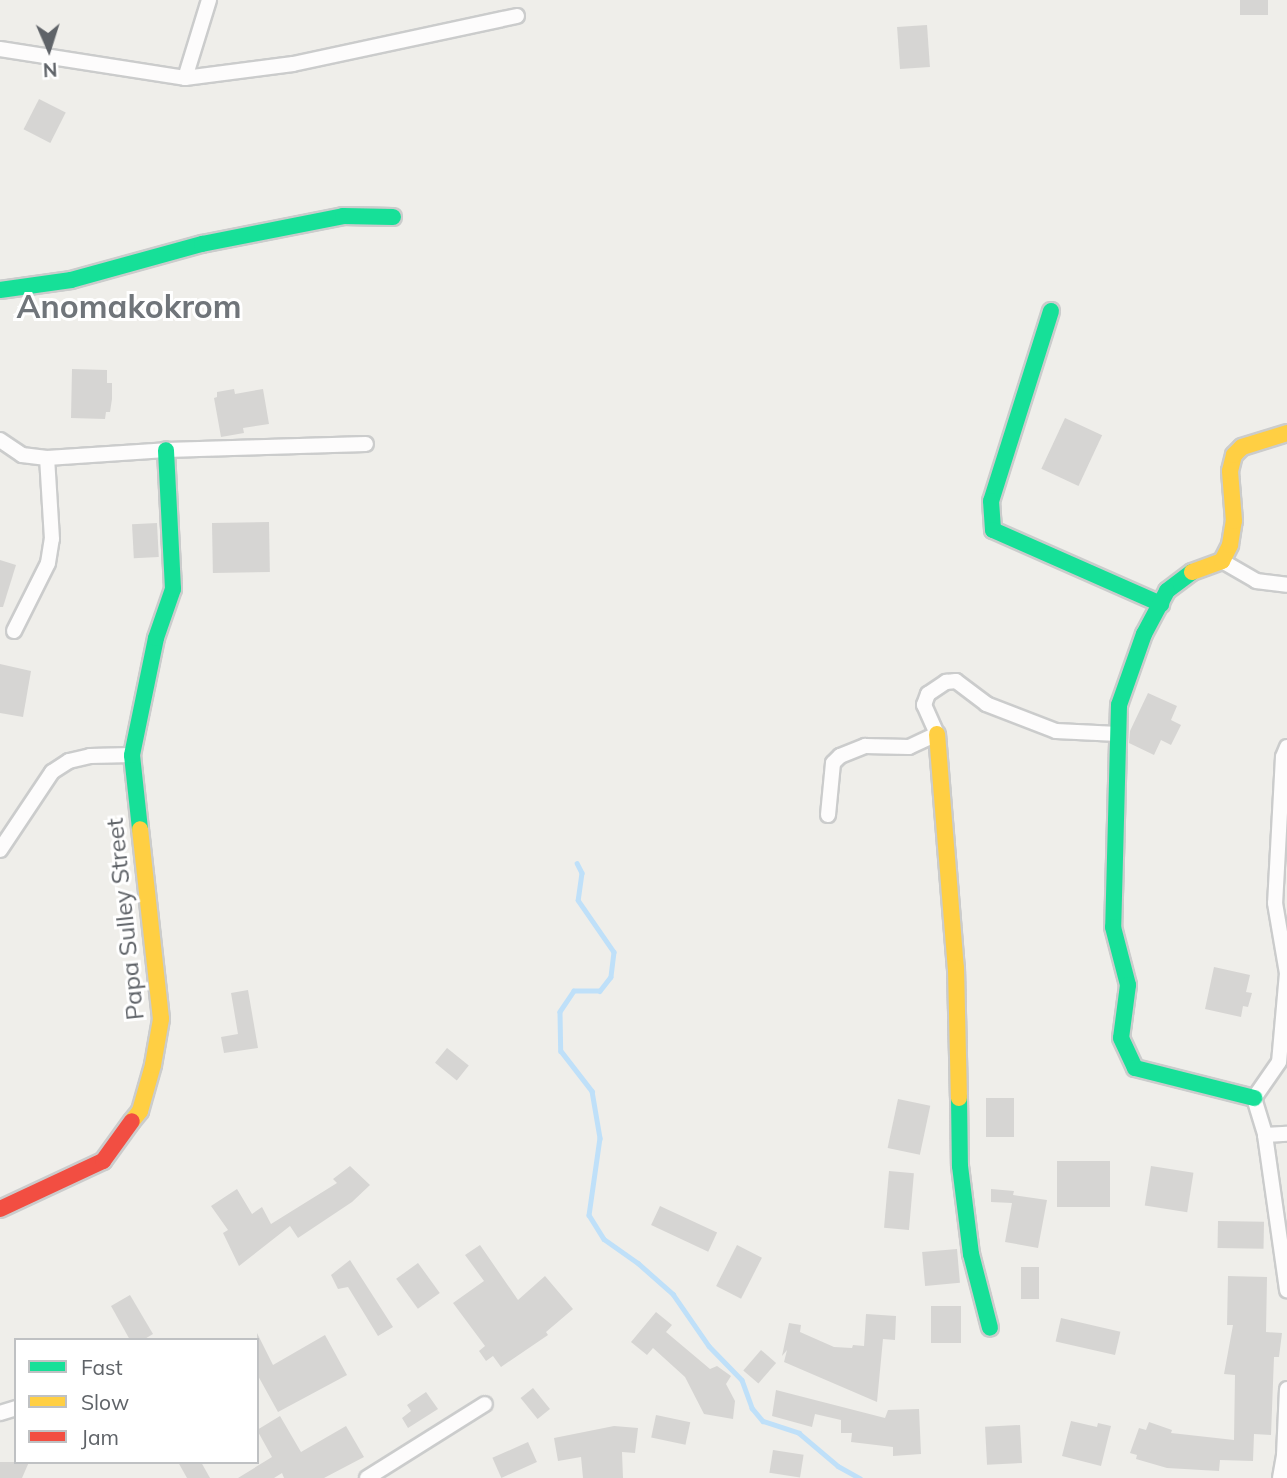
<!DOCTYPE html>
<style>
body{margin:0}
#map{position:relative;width:1287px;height:1478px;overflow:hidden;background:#efeeea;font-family:Mulish,sans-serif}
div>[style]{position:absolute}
.stream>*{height:4.5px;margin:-2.25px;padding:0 2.25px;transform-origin:2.25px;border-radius:2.25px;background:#bfe0f9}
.building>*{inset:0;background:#d6d5d3;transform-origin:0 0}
.roads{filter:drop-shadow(2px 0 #cbcccc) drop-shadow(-2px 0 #cbcccc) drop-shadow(0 2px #cbcccc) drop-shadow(0 -2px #cbcccc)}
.street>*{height:14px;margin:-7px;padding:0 7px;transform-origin:7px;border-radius:7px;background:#fdfcfc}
.fast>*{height:16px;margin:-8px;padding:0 8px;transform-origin:8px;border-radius:8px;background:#16e098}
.slow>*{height:16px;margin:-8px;padding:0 8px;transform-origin:8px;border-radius:8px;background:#ffcf43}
.jam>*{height:16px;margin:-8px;padding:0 8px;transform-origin:8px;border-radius:8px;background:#f24e42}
span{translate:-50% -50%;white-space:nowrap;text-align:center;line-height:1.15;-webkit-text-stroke:6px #fff;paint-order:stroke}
.street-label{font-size:24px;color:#5f6368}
.district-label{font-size:32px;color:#70757a;font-weight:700}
.legend{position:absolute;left:14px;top:1338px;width:245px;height:126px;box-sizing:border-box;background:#fff;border:2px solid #bfc1c3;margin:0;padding:9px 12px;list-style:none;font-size:21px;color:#5f6368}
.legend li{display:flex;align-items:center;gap:14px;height:35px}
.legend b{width:35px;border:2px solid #bfc1c3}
.north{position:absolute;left:14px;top:14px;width:70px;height:70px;-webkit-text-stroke:5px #fff;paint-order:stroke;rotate:177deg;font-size:19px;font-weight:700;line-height:28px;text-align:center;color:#5f6368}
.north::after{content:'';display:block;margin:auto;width:24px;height:32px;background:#5f6368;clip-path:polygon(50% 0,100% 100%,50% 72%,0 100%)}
</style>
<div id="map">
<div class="stream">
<div style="left:577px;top:863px;width:11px;rotate:63deg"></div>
<div style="left:582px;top:873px;width:27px;rotate:98deg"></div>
<div style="left:578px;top:900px;width:63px;rotate:55.3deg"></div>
<div style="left:614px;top:952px;width:25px;rotate:97deg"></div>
<div style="left:611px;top:977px;width:18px;rotate:128deg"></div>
<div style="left:600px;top:991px;width:26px;rotate:180deg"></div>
<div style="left:574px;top:991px;width:25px;rotate:124deg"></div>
<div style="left:560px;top:1012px;width:39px;rotate:89deg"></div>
<div style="left:561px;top:1051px;width:51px;rotate:52.2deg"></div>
<div style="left:592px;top:1091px;width:48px;rotate:80.3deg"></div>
<div style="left:600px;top:1138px;width:78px;rotate:98.1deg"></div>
<div style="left:589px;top:1215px;width:28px;rotate:58deg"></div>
<div style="left:604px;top:1239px;width:42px;rotate:35.2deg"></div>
<div style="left:638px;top:1263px;width:47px;rotate:41.5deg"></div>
<div style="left:673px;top:1294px;width:63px;rotate:55.3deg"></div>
<div style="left:709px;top:1346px;width:47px;rotate:45.9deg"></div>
<div style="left:742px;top:1380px;width:30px;rotate:70deg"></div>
<div style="left:752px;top:1408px;width:17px;rotate:50deg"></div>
<div style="left:763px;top:1421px;width:38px;rotate:18deg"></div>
<div style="left:799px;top:1433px;width:51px;rotate:40.2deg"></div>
<div style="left:838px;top:1466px;width:25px;rotate:29deg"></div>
</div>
<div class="building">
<div style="left:1240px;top:0;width:28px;height:15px"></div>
<div style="left:927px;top:25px;width:42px;height:30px;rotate:86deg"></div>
<div style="left:39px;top:99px;width:30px;height:34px;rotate:27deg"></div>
<div style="clip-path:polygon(72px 369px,107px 370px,107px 383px,112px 383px,112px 399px,110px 412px,106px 412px,105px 419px,71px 418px)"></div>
<div style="clip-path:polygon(234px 389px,235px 394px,263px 389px,269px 424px,243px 428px,244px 433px,221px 437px,214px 398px,217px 397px,217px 392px)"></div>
<div style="left:1065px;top:418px;width:41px;height:56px;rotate:25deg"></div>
<div style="left:269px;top:522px;width:50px;height:57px;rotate:89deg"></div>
<div style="left:157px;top:523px;width:34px;height:25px;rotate:87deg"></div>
<div style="clip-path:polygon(0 560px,16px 565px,3px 607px,0 607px)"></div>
<div style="clip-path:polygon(0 664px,31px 671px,23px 717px,0 713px)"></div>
<div style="clip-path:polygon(1148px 693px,1177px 706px,1171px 720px,1181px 725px,1171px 745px,1161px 740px,1154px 755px,1129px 743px,1130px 731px)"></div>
<div style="clip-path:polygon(1214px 967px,1250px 975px,1246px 992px,1252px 993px,1248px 1007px,1243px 1006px,1241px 1017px,1205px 1009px)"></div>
<div style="clip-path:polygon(248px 990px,258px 1048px,224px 1053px,221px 1037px,238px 1034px,231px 993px)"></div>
<div style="left:447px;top:1048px;width:28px;height:19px;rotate:39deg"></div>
<div style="left:986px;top:1098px;width:28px;height:39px"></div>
<div style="left:898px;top:1099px;width:33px;height:50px;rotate:12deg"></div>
<div style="left:1057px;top:1161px;width:53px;height:46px"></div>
<div style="clip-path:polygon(350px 1166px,370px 1185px,352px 1202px,298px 1238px,290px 1226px,239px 1266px,223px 1233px,228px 1230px,211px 1206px,237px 1189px,252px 1214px,262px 1207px,271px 1224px,337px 1183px,333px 1179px)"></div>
<div style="left:1151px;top:1166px;width:43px;height:40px;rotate:9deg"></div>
<div style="left:889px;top:1171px;width:25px;height:57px;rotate:5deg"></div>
<div style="clip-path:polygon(991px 1189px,1014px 1191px,1013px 1195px,1047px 1200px,1038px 1248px,1005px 1242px,1012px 1203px,991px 1202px)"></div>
<div style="left:660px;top:1206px;width:63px;height:21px;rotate:25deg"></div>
<div style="left:1218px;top:1221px;width:46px;height:27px;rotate:1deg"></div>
<div style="clip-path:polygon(480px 1245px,518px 1300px,545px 1276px,573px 1309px,546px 1332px,548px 1335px,501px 1367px,493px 1356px,486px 1361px,479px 1351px,485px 1346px,453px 1303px,484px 1281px,465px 1255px)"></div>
<div style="left:737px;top:1245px;width:28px;height:46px;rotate:27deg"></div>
<div style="left:957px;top:1249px;width:34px;height:35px;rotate:85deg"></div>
<div style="clip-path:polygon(350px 1260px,393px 1327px,378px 1336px,348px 1287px,338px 1289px,331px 1275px)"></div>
<div style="left:418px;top:1263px;width:37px;height:27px;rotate:54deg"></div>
<div style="left:1021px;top:1267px;width:18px;height:32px"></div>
<div style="clip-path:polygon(1228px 1276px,1267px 1277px,1266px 1332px,1282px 1333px,1279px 1357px,1274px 1357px,1271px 1435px,1254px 1434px,1253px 1461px,1220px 1460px,1219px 1471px,1167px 1468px,1136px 1459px,1137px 1455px,1130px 1453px,1139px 1428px,1146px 1430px,1149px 1422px,1172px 1430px,1171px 1433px,1234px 1440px,1235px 1375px,1224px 1374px,1233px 1325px,1227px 1325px)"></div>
<div style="clip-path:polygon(130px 1295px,153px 1334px,143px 1340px,130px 1340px,111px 1306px)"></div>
<div style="left:931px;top:1306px;width:30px;height:37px"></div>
<div style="clip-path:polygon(656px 1312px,672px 1325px,666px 1332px,710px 1369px,717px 1366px,731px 1376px,726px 1384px,735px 1401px,733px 1419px,704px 1414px,685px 1377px,653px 1348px,647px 1355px,631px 1342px)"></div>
<div style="clip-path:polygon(866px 1314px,896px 1316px,895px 1340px,883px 1339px,877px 1402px,784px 1362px,787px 1350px,782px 1356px,789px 1323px,801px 1325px,800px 1332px,834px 1347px,852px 1348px,853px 1345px,864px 1346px)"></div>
<div style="left:1061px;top:1318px;width:61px;height:24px;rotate:13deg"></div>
<div style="clip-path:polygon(257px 1333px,273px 1365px,325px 1335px,347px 1375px,278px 1412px,257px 1374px)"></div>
<div style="left:761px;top:1350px;width:20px;height:27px;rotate:41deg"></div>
<div style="left:533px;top:1388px;width:27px;height:16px;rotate:51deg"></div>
<div style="clip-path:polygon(776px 1390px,885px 1418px,888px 1410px,919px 1409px,921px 1454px,893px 1456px,893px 1447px,851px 1442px,852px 1433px,841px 1433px,841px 1420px,815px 1414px,812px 1427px,772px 1416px)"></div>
<div style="clip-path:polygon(426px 1392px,438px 1409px,408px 1428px,402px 1418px,411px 1411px,407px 1405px)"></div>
<div style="left:656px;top:1415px;width:35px;height:23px;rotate:12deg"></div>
<div style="clip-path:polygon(280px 1416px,301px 1452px,346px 1426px,364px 1457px,324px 1478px,284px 1478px,282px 1473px,274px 1478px,238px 1478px,272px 1457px,257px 1430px)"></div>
<div style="clip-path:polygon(1071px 1421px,1097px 1427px,1098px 1423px,1111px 1426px,1101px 1466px,1062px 1456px)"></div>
<div style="left:1020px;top:1425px;width:38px;height:35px;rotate:87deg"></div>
<div style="clip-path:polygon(614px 1426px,638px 1428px,635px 1453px,622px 1452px,623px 1478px,583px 1478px,581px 1457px,558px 1461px,554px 1438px)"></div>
<div style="left:528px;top:1442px;width:22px;height:39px;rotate:66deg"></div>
<div style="left:773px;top:1450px;width:31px;height:23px;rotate:9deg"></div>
<div style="clip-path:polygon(0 1462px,29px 1462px,22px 1478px,0 1478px)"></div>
<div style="clip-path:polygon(178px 1462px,201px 1462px,210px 1478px,187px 1478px)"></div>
</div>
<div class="roads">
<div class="street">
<div style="left:0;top:49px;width:187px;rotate:8.9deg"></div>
<div style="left:185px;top:78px;width:82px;rotate:-72.9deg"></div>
<div style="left:185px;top:78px;width:109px;rotate:-7.4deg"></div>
<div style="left:293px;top:64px;width:229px;rotate:-12.1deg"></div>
<div style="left:0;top:440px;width:27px;rotate:34deg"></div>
<div style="left:22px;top:455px;width:25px;rotate:7deg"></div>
<div style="left:47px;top:458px;width:119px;rotate:-3.8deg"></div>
<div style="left:166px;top:450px;width:200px;rotate:-1.7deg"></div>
<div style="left:1222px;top:561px;width:39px;rotate:30deg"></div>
<div style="left:1256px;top:581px;width:31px;rotate:7deg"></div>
<div style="left:14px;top:631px;width:76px;rotate:-63.4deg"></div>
<div style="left:48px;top:563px;width:24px;rotate:-81deg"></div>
<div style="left:52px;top:539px;width:81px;rotate:-93.5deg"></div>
<div style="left:1287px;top:747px;width:11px;rotate:112deg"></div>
<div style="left:1283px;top:757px;width:146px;rotate:93.1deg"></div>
<div style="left:1275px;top:903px;width:71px;rotate:80.3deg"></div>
<div style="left:1287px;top:973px;width:89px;rotate:95.1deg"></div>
<div style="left:1279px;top:1062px;width:44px;rotate:124.8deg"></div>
<div style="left:1254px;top:1098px;width:39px;rotate:73deg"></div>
<div style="left:1265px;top:1135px;width:157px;rotate:81.9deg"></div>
<div style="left:828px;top:815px;width:52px;rotate:-84.5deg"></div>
<div style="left:833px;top:763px;width:10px;rotate:-45deg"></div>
<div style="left:840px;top:756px;width:27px;rotate:-22deg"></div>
<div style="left:865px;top:746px;width:44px;rotate:1.3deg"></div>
<div style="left:909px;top:747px;width:31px;rotate:-25deg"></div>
<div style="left:937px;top:734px;width:32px;rotate:-114deg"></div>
<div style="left:924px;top:705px;width:12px;rotate:-70deg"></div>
<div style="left:928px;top:694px;width:22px;rotate:-34deg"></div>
<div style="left:946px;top:682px;width:10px;rotate:-6deg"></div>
<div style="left:956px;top:681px;width:38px;rotate:37deg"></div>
<div style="left:986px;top:704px;width:75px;rotate:21.1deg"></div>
<div style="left:1056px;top:731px;width:62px;rotate:2.8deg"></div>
<div style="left:0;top:850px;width:94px;rotate:-56.3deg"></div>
<div style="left:52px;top:772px;width:20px;rotate:-33deg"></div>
<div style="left:69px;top:761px;width:22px;rotate:-13deg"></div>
<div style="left:90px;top:756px;width:42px;rotate:-1.4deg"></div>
<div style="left:1265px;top:1135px;width:22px;rotate:-3deg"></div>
<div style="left:0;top:1413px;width:17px;rotate:-17deg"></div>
<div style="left:367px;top:1478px;width:139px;rotate:-32.1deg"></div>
<div style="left:1280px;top:1478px;width:23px;rotate:-80deg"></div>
<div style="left:1284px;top:1455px;width:66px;rotate:-87.4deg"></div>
</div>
<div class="fast">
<div style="left:0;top:290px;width:72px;rotate:-8deg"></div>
<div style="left:71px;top:280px;width:136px;rotate:-15.4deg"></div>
<div style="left:202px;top:244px;width:144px;rotate:-11.2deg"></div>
<div style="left:343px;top:216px;width:50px;rotate:1.1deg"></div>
<div style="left:1051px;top:311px;width:199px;rotate:107.5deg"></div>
<div style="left:991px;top:501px;width:29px;rotate:86deg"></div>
<div style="left:993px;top:530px;width:184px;rotate:23.8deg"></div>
<div style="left:1192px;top:572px;width:31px;rotate:143deg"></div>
<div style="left:1167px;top:591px;width:49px;rotate:118.1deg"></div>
<div style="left:1144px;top:634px;width:75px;rotate:109.4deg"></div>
<div style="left:1119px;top:705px;width:222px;rotate:91.5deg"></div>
<div style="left:1113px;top:927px;width:60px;rotate:75.5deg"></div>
<div style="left:1128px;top:985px;width:53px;rotate:97.5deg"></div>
<div style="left:1121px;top:1038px;width:33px;rotate:65deg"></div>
<div style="left:1135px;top:1068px;width:123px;rotate:14.1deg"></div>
<div style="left:140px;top:829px;width:74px;rotate:-96.2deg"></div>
<div style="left:132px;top:755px;width:119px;rotate:-78.4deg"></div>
<div style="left:156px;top:638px;width:52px;rotate:-70.9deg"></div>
<div style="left:173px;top:589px;width:139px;rotate:-92.9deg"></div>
<div style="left:959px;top:1098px;width:68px;rotate:89.2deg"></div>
<div style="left:960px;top:1166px;width:89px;rotate:82.9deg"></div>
<div style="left:971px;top:1254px;width:76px;rotate:75.6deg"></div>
</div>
<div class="slow">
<div style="left:1192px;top:572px;width:32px;rotate:-20deg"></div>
<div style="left:1222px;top:561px;width:18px;rotate:-63deg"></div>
<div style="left:1230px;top:545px;width:24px;rotate:-81deg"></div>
<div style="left:1234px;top:521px;width:50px;rotate:-94.6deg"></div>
<div style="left:1230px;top:471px;width:16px;rotate:-76deg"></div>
<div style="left:1234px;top:455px;width:11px;rotate:-45deg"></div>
<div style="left:1242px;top:447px;width:47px;rotate:-17.3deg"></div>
<div style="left:937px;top:734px;width:235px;rotate:85.4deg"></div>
<div style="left:956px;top:968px;width:130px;rotate:88.7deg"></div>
<div style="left:132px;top:1121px;width:13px;rotate:-51deg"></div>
<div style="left:140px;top:1111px;width:48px;rotate:-74.2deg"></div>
<div style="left:153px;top:1065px;width:47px;rotate:-80.1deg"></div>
<div style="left:161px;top:1019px;width:191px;rotate:-96.3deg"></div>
</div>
<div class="jam">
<div style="left:0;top:1209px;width:114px;rotate:-25deg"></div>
<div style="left:103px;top:1161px;width:49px;rotate:-54.1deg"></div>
</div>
</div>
<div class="street-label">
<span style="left:125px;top:919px;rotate:-96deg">Papa Sulley Street</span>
</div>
<div class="district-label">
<span style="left:129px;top:306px">Anomakokrom</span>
</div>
<ul class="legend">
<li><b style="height:9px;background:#16e098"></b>Fast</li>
<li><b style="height:9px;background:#ffcf43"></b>Slow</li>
<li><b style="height:9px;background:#f24e42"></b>Jam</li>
</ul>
<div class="north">N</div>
</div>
